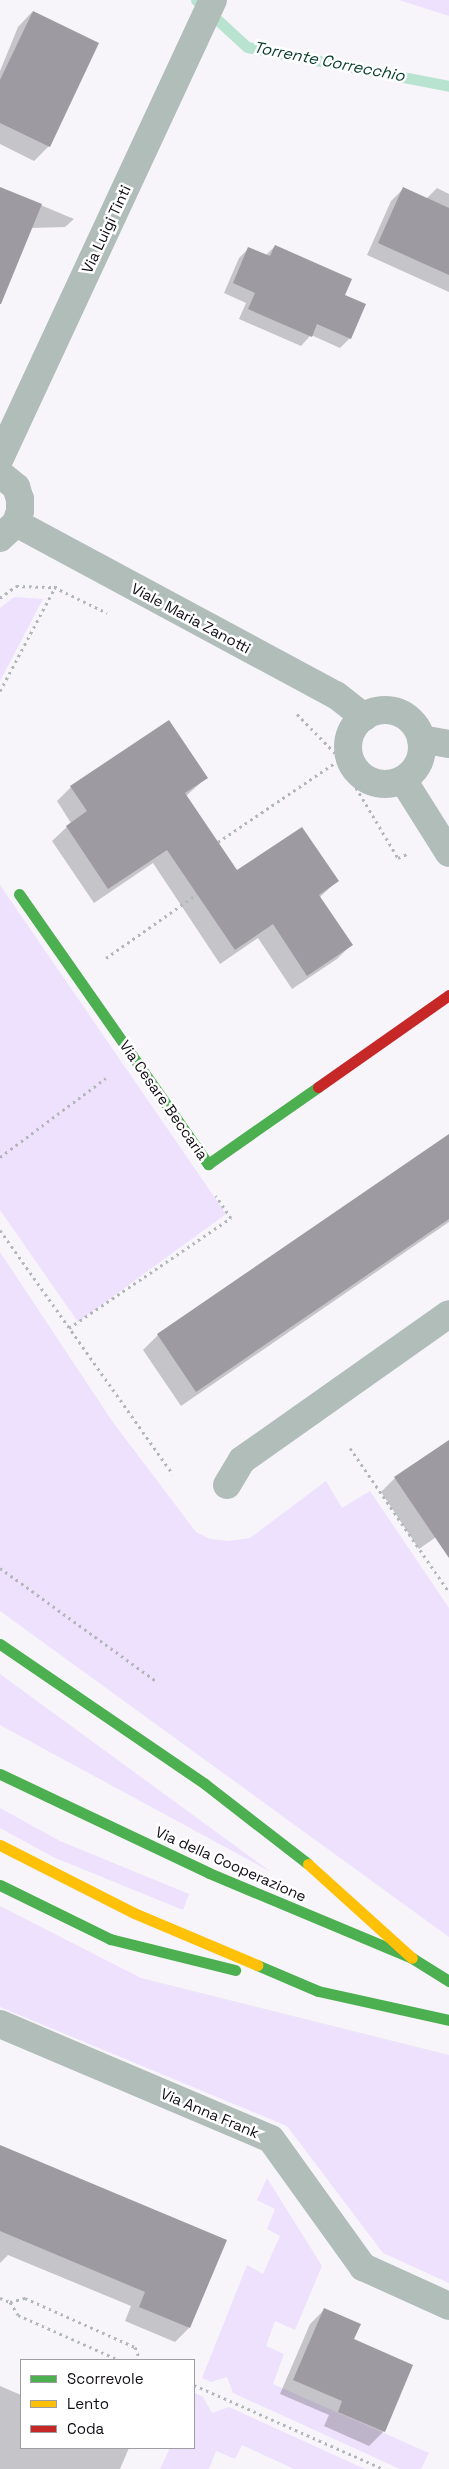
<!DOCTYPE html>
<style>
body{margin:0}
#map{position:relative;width:449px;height:2469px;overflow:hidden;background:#f7f5fa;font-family:"Space Grotesk",sans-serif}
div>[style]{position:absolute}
.green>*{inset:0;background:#ede1fd}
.shadow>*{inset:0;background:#0003}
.stream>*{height:11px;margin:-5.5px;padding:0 5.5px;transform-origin:5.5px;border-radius:5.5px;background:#b8e3d1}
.building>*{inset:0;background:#9d9aa1}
.path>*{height:3px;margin-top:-1.5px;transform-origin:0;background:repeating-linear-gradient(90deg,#b1b8b7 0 2.5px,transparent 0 6.5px)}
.street>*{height:28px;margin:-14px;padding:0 14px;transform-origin:14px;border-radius:14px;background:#b1bdb9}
.street>.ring{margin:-14px;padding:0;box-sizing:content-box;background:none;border:28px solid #b1bdb9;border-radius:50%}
.fast>*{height:11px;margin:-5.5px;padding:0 5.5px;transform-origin:5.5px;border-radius:5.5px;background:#4caf50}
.slow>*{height:11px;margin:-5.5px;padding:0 5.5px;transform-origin:5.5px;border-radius:5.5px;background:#ffc107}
.jam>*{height:11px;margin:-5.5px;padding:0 5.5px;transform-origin:5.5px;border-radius:5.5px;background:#c62828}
span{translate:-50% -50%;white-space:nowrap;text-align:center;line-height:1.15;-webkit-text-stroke:5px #fff;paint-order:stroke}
.street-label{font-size:15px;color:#0f0b13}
.water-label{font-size:16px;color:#063c2a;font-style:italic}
.legend{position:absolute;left:20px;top:2359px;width:175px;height:90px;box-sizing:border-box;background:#fff;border:1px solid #9f9da1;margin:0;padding:6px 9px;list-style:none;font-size:15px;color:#0f0b13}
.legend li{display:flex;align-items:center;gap:10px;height:25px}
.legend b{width:25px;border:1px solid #9f9da1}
</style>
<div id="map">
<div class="green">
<div style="clip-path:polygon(399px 0,449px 0,449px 16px)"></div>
<div style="clip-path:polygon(14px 597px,43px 599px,0 681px,0 608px)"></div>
<div style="clip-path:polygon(0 885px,226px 1214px,78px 1322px,0 1210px)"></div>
<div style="clip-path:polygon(0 1252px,112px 1421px,196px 1532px,210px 1539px,228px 1541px,250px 1538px,326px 1481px,342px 1508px,370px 1491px,449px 1608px,449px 1937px,0 1611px)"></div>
<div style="clip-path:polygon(0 1674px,271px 1872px,0 1725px)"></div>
<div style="clip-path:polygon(0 1808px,60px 1841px,189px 1894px,183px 1910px,53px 1857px,0 1828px)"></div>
<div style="clip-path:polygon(0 1906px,141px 1978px,449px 2055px,449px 2283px,383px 2253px,287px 2126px,0 2007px)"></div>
<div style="clip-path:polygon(267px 2178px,322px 2266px,295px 2330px,275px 2321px,266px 2346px,284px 2354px,273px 2384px,429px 2453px,421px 2469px,400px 2469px,233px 2393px,227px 2377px,211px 2382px,202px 2378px,247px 2265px,263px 2274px,280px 2236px,267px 2229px,275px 2209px,257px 2200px)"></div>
<div style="clip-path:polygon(195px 2393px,203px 2397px,212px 2413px,229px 2407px,365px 2469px,294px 2469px,242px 2445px,235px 2459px,216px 2451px,209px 2469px,160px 2469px,170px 2448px,194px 2448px)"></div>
</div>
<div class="shadow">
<div style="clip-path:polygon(32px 12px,49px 146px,34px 161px,0 144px,0 71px,18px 27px)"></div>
<div style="clip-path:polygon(0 188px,74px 219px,65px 227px,31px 228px,0 304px)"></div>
<div style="clip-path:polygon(437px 188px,449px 194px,449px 292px,367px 255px,391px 201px,403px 189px,426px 199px)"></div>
<div style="clip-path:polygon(275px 246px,344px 295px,350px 338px,340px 348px,311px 335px,301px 346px,239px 319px,246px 303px,224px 293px,239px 258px,249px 248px,266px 255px)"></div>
<div style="clip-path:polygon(206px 778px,186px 796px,237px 872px,337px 881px,319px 898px,351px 945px,337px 959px,292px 989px,258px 938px,220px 964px,153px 863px,94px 903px,52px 841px,71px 823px,57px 801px,71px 787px)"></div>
<div style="clip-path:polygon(449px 1136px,449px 1222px,181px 1406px,143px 1350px,158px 1335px)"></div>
<div style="clip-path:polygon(449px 1442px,449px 1528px,419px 1549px,381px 1492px,395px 1478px)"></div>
<div style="clip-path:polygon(0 2154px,189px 2328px,175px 2342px,125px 2321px,131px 2306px,8px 2255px,0 2263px)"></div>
<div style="clip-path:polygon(324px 2310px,384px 2431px,369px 2446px,324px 2426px,329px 2415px,280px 2394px,310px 2324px)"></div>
<div style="clip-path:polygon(0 2386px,21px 2395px,21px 2448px,129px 2448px,120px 2469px,0 2469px)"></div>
</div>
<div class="stream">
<div style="left:196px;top:0;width:69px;rotate:42.7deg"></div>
<div style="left:247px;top:47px;width:206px;rotate:10.9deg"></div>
</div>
<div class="building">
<div style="clip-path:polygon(33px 11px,99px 43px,50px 147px,0 123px,0 80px)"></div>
<div style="clip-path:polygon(0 187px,42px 204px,1px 304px,0 304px)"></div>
<div style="clip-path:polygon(403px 187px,449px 208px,449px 275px,378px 243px)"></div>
<div style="clip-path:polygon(275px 245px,352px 279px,345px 295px,366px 304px,351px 339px,317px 324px,312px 337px,248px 309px,255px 293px,233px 283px,248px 247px,270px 256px)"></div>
<div style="clip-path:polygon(169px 720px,208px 778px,185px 793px,237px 870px,302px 827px,339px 881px,319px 895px,353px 945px,307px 976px,273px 924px,235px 950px,167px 850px,108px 889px,66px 826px,87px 811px,70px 786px)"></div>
<div style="clip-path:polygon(449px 1134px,449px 1219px,196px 1392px,157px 1334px)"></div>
<div style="clip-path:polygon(449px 1440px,449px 1558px,394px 1477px)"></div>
<div style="clip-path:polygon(0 2145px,227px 2240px,190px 2328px,139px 2307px,145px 2292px,0 2231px)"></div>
<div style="clip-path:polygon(324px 2308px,361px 2324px,354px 2339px,413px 2365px,385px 2432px,338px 2412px,342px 2401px,293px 2380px)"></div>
</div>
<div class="path">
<div style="left:0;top:598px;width:20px;rotate:-37deg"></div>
<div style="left:16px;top:586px;width:38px;rotate:2deg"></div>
<div style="left:54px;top:587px;width:59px;rotate:26.1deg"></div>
<div style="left:0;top:691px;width:123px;rotate:-62deg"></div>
<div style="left:297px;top:714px;width:56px;rotate:45.7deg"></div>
<div style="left:336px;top:754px;width:121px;rotate:59.2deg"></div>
<div style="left:398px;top:858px;width:12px;rotate:-24deg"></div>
<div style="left:218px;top:842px;width:146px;rotate:-34.1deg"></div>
<div style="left:106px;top:958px;width:111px;rotate:-35.1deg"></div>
<div style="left:0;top:1157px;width:132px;rotate:-36.7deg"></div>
<div style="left:0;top:1230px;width:299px;rotate:54.7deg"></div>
<div style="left:69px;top:1328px;width:196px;rotate:-34.2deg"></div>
<div style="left:231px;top:1218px;width:27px;rotate:-124deg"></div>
<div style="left:350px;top:1448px;width:175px;rotate:55.5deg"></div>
<div style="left:0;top:1568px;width:193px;rotate:35.9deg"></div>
<div style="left:0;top:2298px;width:11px;rotate:22deg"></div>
<div style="left:10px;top:2302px;width:16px;rotate:-15deg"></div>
<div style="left:25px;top:2298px;width:120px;rotate:24deg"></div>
<div style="left:135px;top:2347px;width:14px;rotate:69deg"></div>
<div style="left:10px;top:2302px;width:15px;rotate:58deg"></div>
<div style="left:18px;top:2315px;width:111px;rotate:24deg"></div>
<div style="left:194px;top:2385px;width:208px;rotate:23.9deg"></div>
</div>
<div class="street">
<div style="left:0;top:458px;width:505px;rotate:-65.06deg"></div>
<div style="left:0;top:474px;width:21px;rotate:39deg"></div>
<div style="left:16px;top:487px;width:13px;rotate:72deg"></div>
<div style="left:20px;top:499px;width:12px;rotate:90deg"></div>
<div style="left:20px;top:511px;width:13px;rotate:108deg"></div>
<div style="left:16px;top:523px;width:22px;rotate:137deg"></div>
<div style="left:16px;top:523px;width:363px;rotate:28.3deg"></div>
<div style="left:336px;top:695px;width:36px;rotate:38deg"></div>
<div class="ring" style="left:348px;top:710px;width:46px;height:46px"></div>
<div style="left:421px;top:739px;width:28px;rotate:10deg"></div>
<div style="left:403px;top:780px;width:86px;rotate:57.8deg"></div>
<div style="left:227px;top:1485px;width:29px;rotate:-59deg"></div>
<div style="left:242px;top:1460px;width:253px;rotate:-35.2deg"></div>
<div style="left:0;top:2024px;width:294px;rotate:23deg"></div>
<div style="left:271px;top:2139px;width:158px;rotate:54.3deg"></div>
<div style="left:363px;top:2267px;width:94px;rotate:24.4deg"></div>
</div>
<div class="fast">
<div style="left:19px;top:894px;width:330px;rotate:55deg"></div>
<div style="left:208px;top:1164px;width:134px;rotate:-35deg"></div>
<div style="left:0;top:1644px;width:248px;rotate:34.3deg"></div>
<div style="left:205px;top:1784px;width:130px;rotate:37.8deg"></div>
<div style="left:0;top:1774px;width:231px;rotate:25.3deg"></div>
<div style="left:209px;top:1873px;width:220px;rotate:22.7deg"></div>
<div style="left:412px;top:1958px;width:44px;rotate:31.9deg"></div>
<div style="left:0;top:1885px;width:123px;rotate:26.1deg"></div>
<div style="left:110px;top:1939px;width:129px;rotate:13.9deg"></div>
<div style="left:257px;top:1965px;width:66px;rotate:23.1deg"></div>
<div style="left:318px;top:1991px;width:134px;rotate:12.5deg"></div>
</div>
<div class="slow">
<div style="left:0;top:1845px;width:150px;rotate:26.9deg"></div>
<div style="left:134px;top:1913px;width:134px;rotate:22.9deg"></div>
<div style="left:308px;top:1864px;width:140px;rotate:42.1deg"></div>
</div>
<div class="jam">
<div style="left:318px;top:1087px;width:160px;rotate:-35.1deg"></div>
</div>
<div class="street-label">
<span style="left:106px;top:229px;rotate:-65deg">Via Luigi Tinti</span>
<span style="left:191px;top:618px;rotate:28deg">Viale Maria Zanotti</span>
<span style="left:164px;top:1100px;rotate:55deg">Via Cesare Beccaria</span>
<span style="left:231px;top:1864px;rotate:24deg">Via della Cooperazione</span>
<span style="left:210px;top:2113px;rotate:23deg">Via Anna Frank</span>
</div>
<div class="water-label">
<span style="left:329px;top:62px;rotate:11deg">Torrente Correcchio</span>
</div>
<ul class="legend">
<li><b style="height:6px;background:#4caf50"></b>Scorrevole</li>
<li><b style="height:6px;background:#ffc107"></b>Lento</li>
<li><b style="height:6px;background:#c62828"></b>Coda</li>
</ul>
</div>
